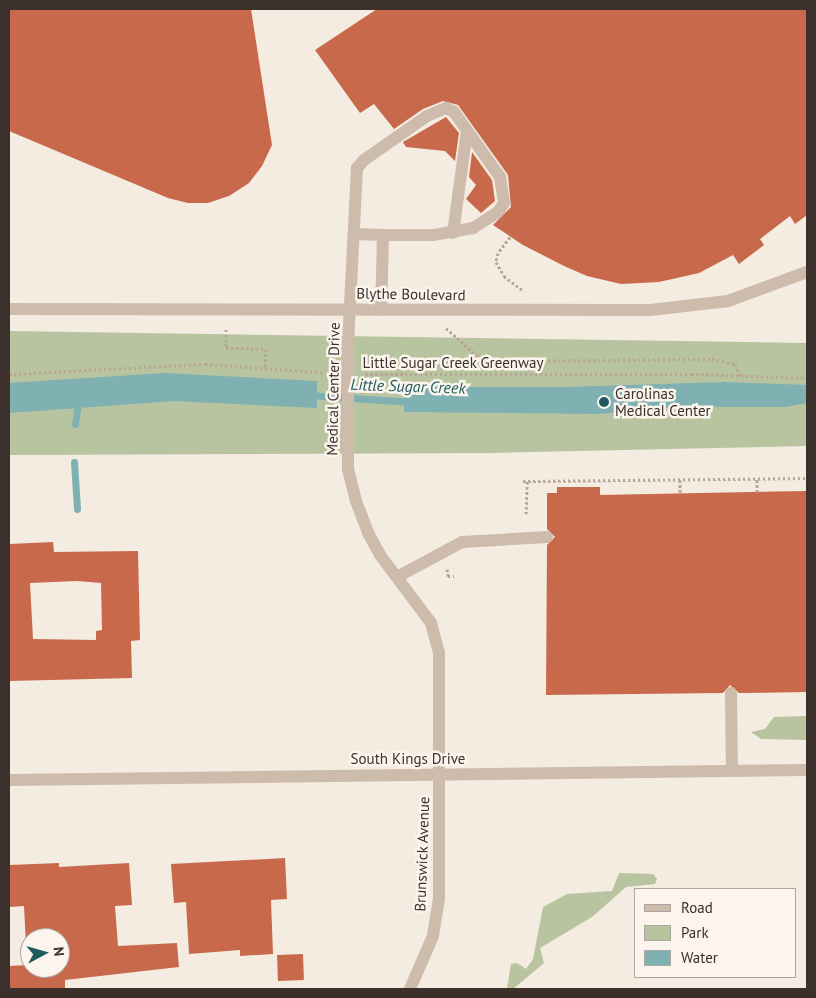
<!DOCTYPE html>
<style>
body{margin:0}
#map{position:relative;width:816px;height:998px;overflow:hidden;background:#f4ebe1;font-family:"PT Sans",sans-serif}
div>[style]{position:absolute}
.green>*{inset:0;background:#b8c4a0}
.water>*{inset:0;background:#7fb0b2}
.stream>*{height:7px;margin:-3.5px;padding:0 3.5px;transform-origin:3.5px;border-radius:3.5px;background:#7fb0b2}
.building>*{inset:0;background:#c8694b;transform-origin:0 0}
.path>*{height:3px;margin-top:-1.5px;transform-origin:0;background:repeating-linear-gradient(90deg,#b9a596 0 2.5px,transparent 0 5px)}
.minor>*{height:12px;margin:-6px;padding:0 6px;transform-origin:6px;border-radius:6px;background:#cdbbac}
.minor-bridge>*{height:12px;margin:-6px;padding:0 6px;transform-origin:6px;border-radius:6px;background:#cdbbac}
.dots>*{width:14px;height:14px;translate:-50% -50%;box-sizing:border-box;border:2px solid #fbf5ee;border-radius:50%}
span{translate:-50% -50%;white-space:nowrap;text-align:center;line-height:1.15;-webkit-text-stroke:5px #fbf5ee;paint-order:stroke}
.street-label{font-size:15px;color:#3b302b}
.poi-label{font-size:15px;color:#3b302b}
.left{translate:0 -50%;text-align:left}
.water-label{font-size:16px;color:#1f5a5e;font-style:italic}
.frame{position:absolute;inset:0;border:10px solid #3b302b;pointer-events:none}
.legend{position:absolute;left:634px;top:888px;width:162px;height:90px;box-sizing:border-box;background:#fbf5ee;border:1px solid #aea6a0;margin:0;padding:6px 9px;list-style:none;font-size:15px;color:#3b302b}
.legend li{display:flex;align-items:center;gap:10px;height:25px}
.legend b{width:25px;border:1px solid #aea6a0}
.north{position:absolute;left:20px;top:928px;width:50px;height:50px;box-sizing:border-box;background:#fbf5ee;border:1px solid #aea6a0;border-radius:50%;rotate:84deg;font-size:14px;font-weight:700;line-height:20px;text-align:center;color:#3b302b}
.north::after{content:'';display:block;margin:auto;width:18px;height:22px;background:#1f5a5e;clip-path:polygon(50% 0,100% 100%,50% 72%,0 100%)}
</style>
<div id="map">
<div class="green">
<div style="clip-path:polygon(9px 331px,807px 343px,807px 446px,491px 453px,9px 455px)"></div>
<div style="clip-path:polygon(807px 716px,807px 740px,761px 739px,751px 732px,765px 729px,774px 717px)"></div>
<div style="clip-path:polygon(619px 873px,653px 874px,657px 879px,655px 884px,626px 887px,592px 917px,540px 948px,544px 963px,513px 989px,507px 988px,511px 964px,517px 963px,526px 969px,533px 959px,543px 907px,567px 894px,612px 891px)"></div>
</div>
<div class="water">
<div style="clip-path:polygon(165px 373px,317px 381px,317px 408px,175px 401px,9px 413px,9px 383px)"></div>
<div style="clip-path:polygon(724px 382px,807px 385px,807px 403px,785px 407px,677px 407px,598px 414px,404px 412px,404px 387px,566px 387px)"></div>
</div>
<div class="stream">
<div style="left:308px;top:395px;width:104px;rotate:3.9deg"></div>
<div style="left:75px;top:424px;width:27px;rotate:-82deg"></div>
<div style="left:74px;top:462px;width:47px;rotate:86.3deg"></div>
</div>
<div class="building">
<div style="clip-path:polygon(9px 9px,251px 9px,272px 145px,262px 166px,249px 183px,229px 196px,208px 203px,188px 203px,168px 198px,9px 131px)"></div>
<div style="clip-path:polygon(377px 9px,807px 9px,807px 215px,795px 224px,790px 216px,760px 239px,764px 245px,739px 264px,733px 255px,699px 273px,659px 282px,621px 284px,587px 276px,564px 266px,523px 245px,493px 225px,511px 207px,508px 175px,458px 105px,443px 101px,423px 109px,394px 129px,374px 104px,360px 113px,315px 50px)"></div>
<div style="clip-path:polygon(446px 117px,459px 133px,455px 161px,445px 151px,406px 147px,403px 142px)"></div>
<div style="clip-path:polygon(472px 152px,492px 180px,495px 201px,481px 213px,466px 199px,476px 185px,469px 177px)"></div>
<div style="clip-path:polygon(557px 487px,600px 487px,600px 495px,807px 491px,807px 692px,739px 693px,730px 685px,723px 693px,546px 695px,547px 545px,555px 537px,547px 529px,547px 493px,557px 493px)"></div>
<div style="clip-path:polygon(evenodd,53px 542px,54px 552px,138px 551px,140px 640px,131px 641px,132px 678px,9px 681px,9px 544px,53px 542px,77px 581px,101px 583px,102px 630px,96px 631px,96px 640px,33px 639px,30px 583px,77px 581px)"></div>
<div style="clip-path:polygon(285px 858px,287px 899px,271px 900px,273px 954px,240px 956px,240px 950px,189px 954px,186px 902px,174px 903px,171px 864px)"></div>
<div style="clip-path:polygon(evenodd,59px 863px,59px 867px,129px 863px,132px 905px,115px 906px,118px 946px,177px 943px,179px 967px,65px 980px,65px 989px,9px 989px,9px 966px,27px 965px,24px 906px,9px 907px,9px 865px,59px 863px,30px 938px,60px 938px,60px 968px,30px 968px,30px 938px)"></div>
<div style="left:303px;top:954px;width:26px;height:26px;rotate:88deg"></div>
</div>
<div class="path">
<div style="left:510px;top:237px;width:20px;rotate:127deg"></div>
<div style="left:498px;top:253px;width:9px;rotate:103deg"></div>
<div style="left:496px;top:262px;width:16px;rotate:60deg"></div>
<div style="left:504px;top:276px;width:25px;rotate:37deg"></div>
<div style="left:446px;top:328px;width:50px;rotate:41.7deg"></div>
<div style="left:483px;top:361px;width:229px;rotate:-0.5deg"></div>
<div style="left:712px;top:359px;width:24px;rotate:12deg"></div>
<div style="left:735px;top:364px;width:13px;rotate:67deg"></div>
<div style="left:226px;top:329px;width:19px;rotate:90deg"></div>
<div style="left:226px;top:348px;width:40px;rotate:1.4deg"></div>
<div style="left:266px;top:349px;width:18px;rotate:93deg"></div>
<div style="left:9px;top:374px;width:196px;rotate:-2.9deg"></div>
<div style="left:205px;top:364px;width:127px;rotate:4.1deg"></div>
<div style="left:365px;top:374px;width:326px"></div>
<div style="left:691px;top:374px;width:116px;rotate:2deg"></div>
<div style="left:680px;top:480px;width:14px;rotate:90deg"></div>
<div style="left:523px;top:481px;width:284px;rotate:-0.6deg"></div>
<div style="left:757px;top:492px;width:13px;rotate:-90deg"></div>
<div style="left:526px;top:514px;width:33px;rotate:-88deg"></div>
<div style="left:447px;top:569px;width:7px;rotate:82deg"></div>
<div style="left:448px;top:576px;width:6px"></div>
</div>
<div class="minor">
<div style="left:453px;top:233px;width:103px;rotate:-82.2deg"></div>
<div style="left:354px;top:234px;width:29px;rotate:2deg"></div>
<div style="left:9px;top:309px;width:641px;rotate:0.09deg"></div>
<div style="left:650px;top:310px;width:79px;rotate:-6.6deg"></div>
<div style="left:728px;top:301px;width:84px;rotate:-20.2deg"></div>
<div style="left:348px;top:345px;width:177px;rotate:-87.1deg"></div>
<div style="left:357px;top:168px;width:11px;rotate:-49deg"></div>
<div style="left:364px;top:160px;width:77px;rotate:-34.9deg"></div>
<div style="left:427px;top:116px;width:21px;rotate:-23deg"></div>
<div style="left:446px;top:108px;width:9px;rotate:27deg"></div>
<div style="left:454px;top:112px;width:80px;rotate:54.7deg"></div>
<div style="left:500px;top:177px;width:26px;rotate:81deg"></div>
<div style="left:504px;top:203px;width:11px;rotate:124deg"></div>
<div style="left:498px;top:212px;width:30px;rotate:147deg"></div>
<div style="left:473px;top:228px;width:41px;rotate:170.1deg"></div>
<div style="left:433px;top:235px;width:50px;rotate:180deg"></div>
<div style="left:383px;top:235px;width:75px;rotate:91.5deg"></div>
<div style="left:348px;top:443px;width:26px;rotate:90deg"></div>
<div style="left:348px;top:469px;width:33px;rotate:76deg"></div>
<div style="left:356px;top:501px;width:34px;rotate:69deg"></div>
<div style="left:368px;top:533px;width:25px;rotate:61deg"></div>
<div style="left:380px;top:555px;width:85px;rotate:53.1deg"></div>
<div style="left:431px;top:623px;width:30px;rotate:75deg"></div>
<div style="left:439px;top:652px;width:246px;rotate:90deg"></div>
<div style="left:439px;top:898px;width:38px;rotate:99deg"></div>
<div style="left:433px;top:936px;width:58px;rotate:113.5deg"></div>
<div style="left:397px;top:577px;width:74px;rotate:-28.3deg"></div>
<div style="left:462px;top:542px;width:85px;rotate:-3.4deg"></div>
<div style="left:731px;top:693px;width:78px;rotate:89.3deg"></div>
<div style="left:9px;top:780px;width:798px;rotate:-0.72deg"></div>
</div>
<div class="minor-bridge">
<div style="left:348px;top:443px;width:98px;rotate:-90deg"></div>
</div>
<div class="dots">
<div style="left:604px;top:402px;background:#1f5a5e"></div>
</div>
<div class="street-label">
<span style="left:411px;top:294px;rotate:1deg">Blythe Boulevard</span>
<span style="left:453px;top:363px">Little Sugar Creek Greenway</span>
<span style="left:333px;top:389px;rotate:-89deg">Medical Center Drive</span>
<span style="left:408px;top:759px">South Kings Drive</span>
<span style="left:422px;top:854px;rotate:-88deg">Brunswick Avenue</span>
</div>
<div class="poi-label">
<span class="left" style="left:615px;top:402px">Carolinas<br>Medical Center</span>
</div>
<div class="water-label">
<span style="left:408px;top:386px;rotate:2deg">Little Sugar Creek</span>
</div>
<div class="frame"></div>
<ul class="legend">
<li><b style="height:6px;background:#cdbbac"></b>Road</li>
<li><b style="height:14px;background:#b8c4a0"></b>Park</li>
<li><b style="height:14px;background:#7fb0b2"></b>Water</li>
</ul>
<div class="north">N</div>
</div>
